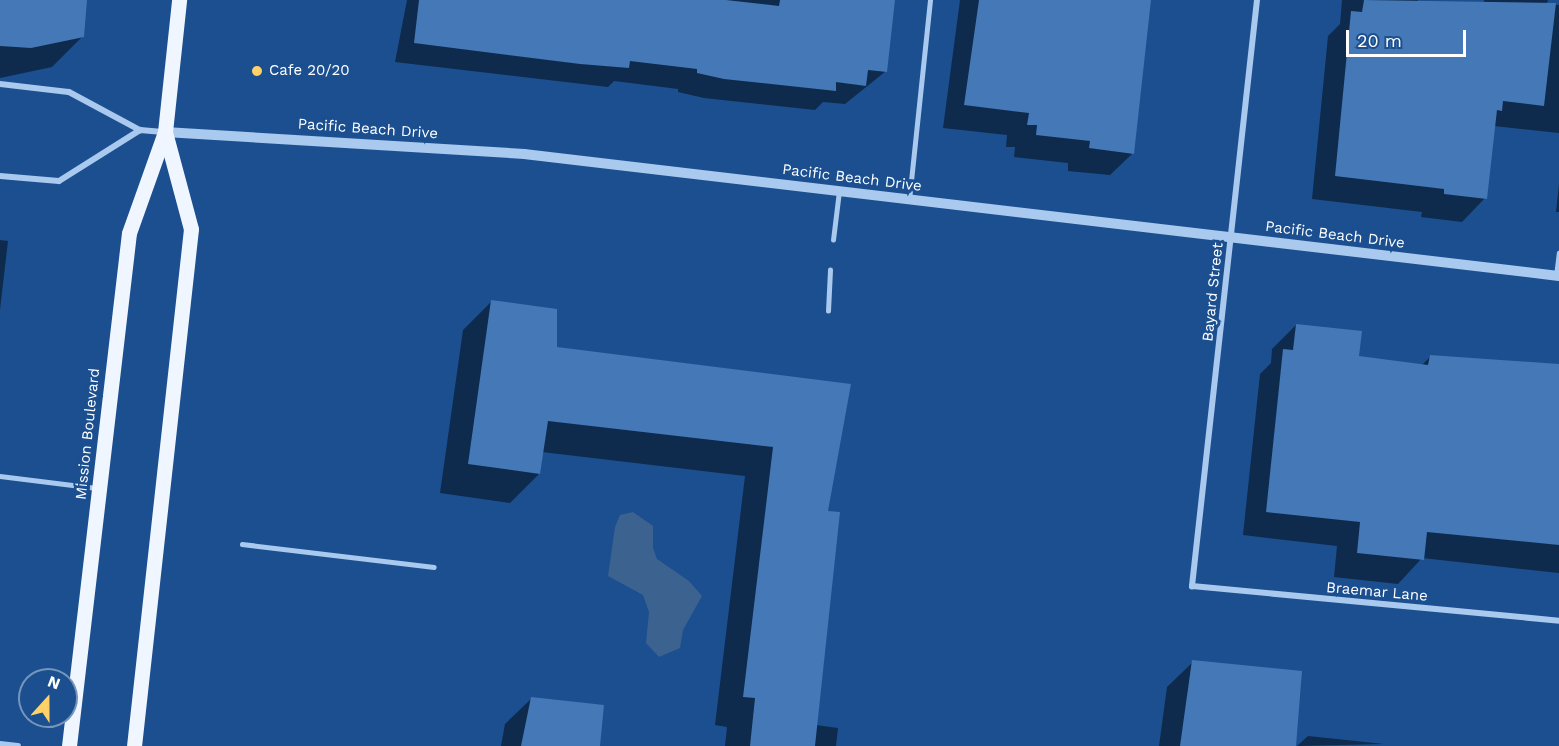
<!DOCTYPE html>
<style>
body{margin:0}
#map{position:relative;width:1559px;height:746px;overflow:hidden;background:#1b4f8f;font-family:"Work Sans",sans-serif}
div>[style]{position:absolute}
.water>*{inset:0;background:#3c6290}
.shadow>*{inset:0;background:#0007}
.building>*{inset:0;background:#4478b7}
.service>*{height:4.5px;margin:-2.25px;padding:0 2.25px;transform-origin:2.25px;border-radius:2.25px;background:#a9c9ee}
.minor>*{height:6px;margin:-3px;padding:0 3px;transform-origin:3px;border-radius:3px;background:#a9c9ee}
.tertiary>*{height:10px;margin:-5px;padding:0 5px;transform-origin:5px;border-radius:5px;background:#a9c9ee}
.primary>*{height:15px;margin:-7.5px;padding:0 7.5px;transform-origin:7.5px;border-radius:7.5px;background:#f0f6ff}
.dots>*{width:16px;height:16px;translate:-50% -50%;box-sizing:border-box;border:3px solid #1b4f8f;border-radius:50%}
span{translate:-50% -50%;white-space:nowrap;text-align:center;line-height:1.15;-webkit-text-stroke:6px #1b4f8f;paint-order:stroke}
.poi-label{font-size:15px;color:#fff}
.left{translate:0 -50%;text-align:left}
.street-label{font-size:15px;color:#fff}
.north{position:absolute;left:18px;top:668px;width:60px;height:60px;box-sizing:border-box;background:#1b4f8f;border:2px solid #7695bc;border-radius:50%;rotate:21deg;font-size:16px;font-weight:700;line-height:24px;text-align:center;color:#fff}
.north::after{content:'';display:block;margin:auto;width:21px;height:27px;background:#ffd166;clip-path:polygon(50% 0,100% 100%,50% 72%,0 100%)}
.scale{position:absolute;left:1346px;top:30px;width:120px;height:27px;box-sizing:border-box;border:3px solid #fff;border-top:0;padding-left:8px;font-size:18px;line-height:21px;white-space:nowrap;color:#fff;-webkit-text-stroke:4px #1b4f8f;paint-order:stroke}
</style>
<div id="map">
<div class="water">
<div style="clip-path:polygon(633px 512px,653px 526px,653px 548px,657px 559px,689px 581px,702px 596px,683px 630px,680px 648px,659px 657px,646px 643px,649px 612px,643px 595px,608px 576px,615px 527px,620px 515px)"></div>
</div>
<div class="shadow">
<div style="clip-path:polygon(0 0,85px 0,83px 36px,52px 67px,0 78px)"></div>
<div style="clip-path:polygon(407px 0,893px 0,886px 71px,845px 104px,823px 102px,815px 110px,704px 98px,678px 92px,678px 89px,614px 81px,608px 87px,395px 62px)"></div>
<div style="clip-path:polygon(960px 0,1149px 0,1133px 153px,1110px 175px,1068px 171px,1068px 163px,1014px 157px,1015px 147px,1006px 147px,1007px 135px,943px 128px)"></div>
<div style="clip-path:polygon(1342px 0,1418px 0,1415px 25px,1480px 33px,1484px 0,1548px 0,1547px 4px,1559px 5px,1559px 133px,1494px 126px,1485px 198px,1462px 222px,1421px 217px,1422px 212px,1312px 199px,1328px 36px,1340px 24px)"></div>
<div style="clip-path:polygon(1559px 184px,1559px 212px,1556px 212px)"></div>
<div style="clip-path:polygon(0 240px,8px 241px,0 310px)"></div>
<div style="clip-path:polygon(492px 301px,555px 348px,849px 386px,826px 513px,816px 725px,838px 728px,836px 746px,725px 746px,727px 727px,715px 725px,745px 476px,542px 452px,539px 474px,510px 503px,440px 493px,463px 330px)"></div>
<div style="clip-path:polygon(1296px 325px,1357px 358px,1422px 365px,1430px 357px,1559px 366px,1559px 573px,1422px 558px,1398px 584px,1334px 577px,1337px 546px,1243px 535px,1260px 374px,1271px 363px,1272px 349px)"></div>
<div style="clip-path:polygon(1193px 662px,1295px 746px,1159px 746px,1167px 687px)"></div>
<div style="clip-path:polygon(531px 699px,599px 746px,501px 746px,505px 724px)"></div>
<div style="clip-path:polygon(1308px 736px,1384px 744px,1297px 746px)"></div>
</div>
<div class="building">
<div style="clip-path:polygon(0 0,87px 0,84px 37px,31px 48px,0 46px)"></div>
<div style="clip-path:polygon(419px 0,726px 0,779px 6px,780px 0,895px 0,887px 72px,868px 70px,866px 86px,836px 82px,836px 91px,724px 79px,697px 73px,697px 69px,630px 61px,629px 68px,580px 64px,414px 43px)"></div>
<div style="clip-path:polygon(979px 0,1151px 0,1134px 154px,1089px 148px,1090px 141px,1036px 135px,1037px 125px,1027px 125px,1029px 113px,964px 105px)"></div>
<div style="clip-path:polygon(1364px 0,1556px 3px,1544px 106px,1503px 101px,1502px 111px,1497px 110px,1487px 199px,1444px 194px,1444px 189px,1335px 176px,1351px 11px,1362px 12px)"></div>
<div style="clip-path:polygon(491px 300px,557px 309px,557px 347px,851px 384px,828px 511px,840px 512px,815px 746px,750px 746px,755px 698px,743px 697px,773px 447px,548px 421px,540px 474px,468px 464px)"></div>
<div style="clip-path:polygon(1296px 324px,1362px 331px,1359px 356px,1428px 365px,1430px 355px,1559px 364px,1559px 545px,1427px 532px,1424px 560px,1357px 553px,1360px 522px,1266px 512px,1283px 349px,1293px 350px)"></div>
<div style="clip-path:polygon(1192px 660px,1302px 671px,1296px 746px,1180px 746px)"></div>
<div style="clip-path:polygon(531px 697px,604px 705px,600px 746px,521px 746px)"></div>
</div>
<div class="service">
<div style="left:909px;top:200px;width:201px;rotate:-84deg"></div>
<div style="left:833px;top:240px;width:49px;rotate:-83deg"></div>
<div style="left:1556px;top:276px;width:23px;rotate:-83deg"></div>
<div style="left:828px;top:311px;width:41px;rotate:-87.2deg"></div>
<div style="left:0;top:476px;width:97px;rotate:7.1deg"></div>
<div style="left:242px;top:544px;width:193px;rotate:6.8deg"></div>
</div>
<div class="minor">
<div style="left:1257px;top:0;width:590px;rotate:96.33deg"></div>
<div style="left:1192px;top:586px;width:369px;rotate:5.4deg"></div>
<div style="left:0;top:84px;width:69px;rotate:6.6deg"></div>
<div style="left:69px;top:92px;width:81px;rotate:28.2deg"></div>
<div style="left:140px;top:130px;width:23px;rotate:5deg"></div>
<div style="left:0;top:176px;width:59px;rotate:4.8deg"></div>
<div style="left:59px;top:181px;width:96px;rotate:-32.2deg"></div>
<div style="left:0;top:744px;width:18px;rotate:6deg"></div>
</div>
<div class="tertiary">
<div style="left:165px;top:132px;width:360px;rotate:3.5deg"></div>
<div style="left:524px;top:154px;width:1042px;rotate:6.72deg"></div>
</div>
<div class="primary">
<div style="left:69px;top:746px;width:516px;rotate:-83.33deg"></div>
<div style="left:129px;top:233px;width:107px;rotate:-70.4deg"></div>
<div style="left:165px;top:132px;width:133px;rotate:-83.9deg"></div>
<div style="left:134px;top:746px;width:520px;rotate:-83.71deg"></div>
<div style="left:191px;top:229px;width:100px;rotate:-105deg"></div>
</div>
<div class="dots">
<div style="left:257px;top:71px;background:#ffd166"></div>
</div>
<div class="poi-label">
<span class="left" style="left:269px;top:71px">Cafe 20/20</span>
</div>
<div class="street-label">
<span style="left:368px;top:129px;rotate:4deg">Pacific Beach Drive</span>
<span style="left:852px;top:178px;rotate:7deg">Pacific Beach Drive</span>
<span style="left:1335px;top:235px;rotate:7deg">Pacific Beach Drive</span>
<span style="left:1213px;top:292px;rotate:-84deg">Bayard Street</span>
<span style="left:88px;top:434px;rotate:-84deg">Mission Boulevard</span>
<span style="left:1377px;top:592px;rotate:5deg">Braemar Lane</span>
</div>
<div class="north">N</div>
<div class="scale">20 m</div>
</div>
